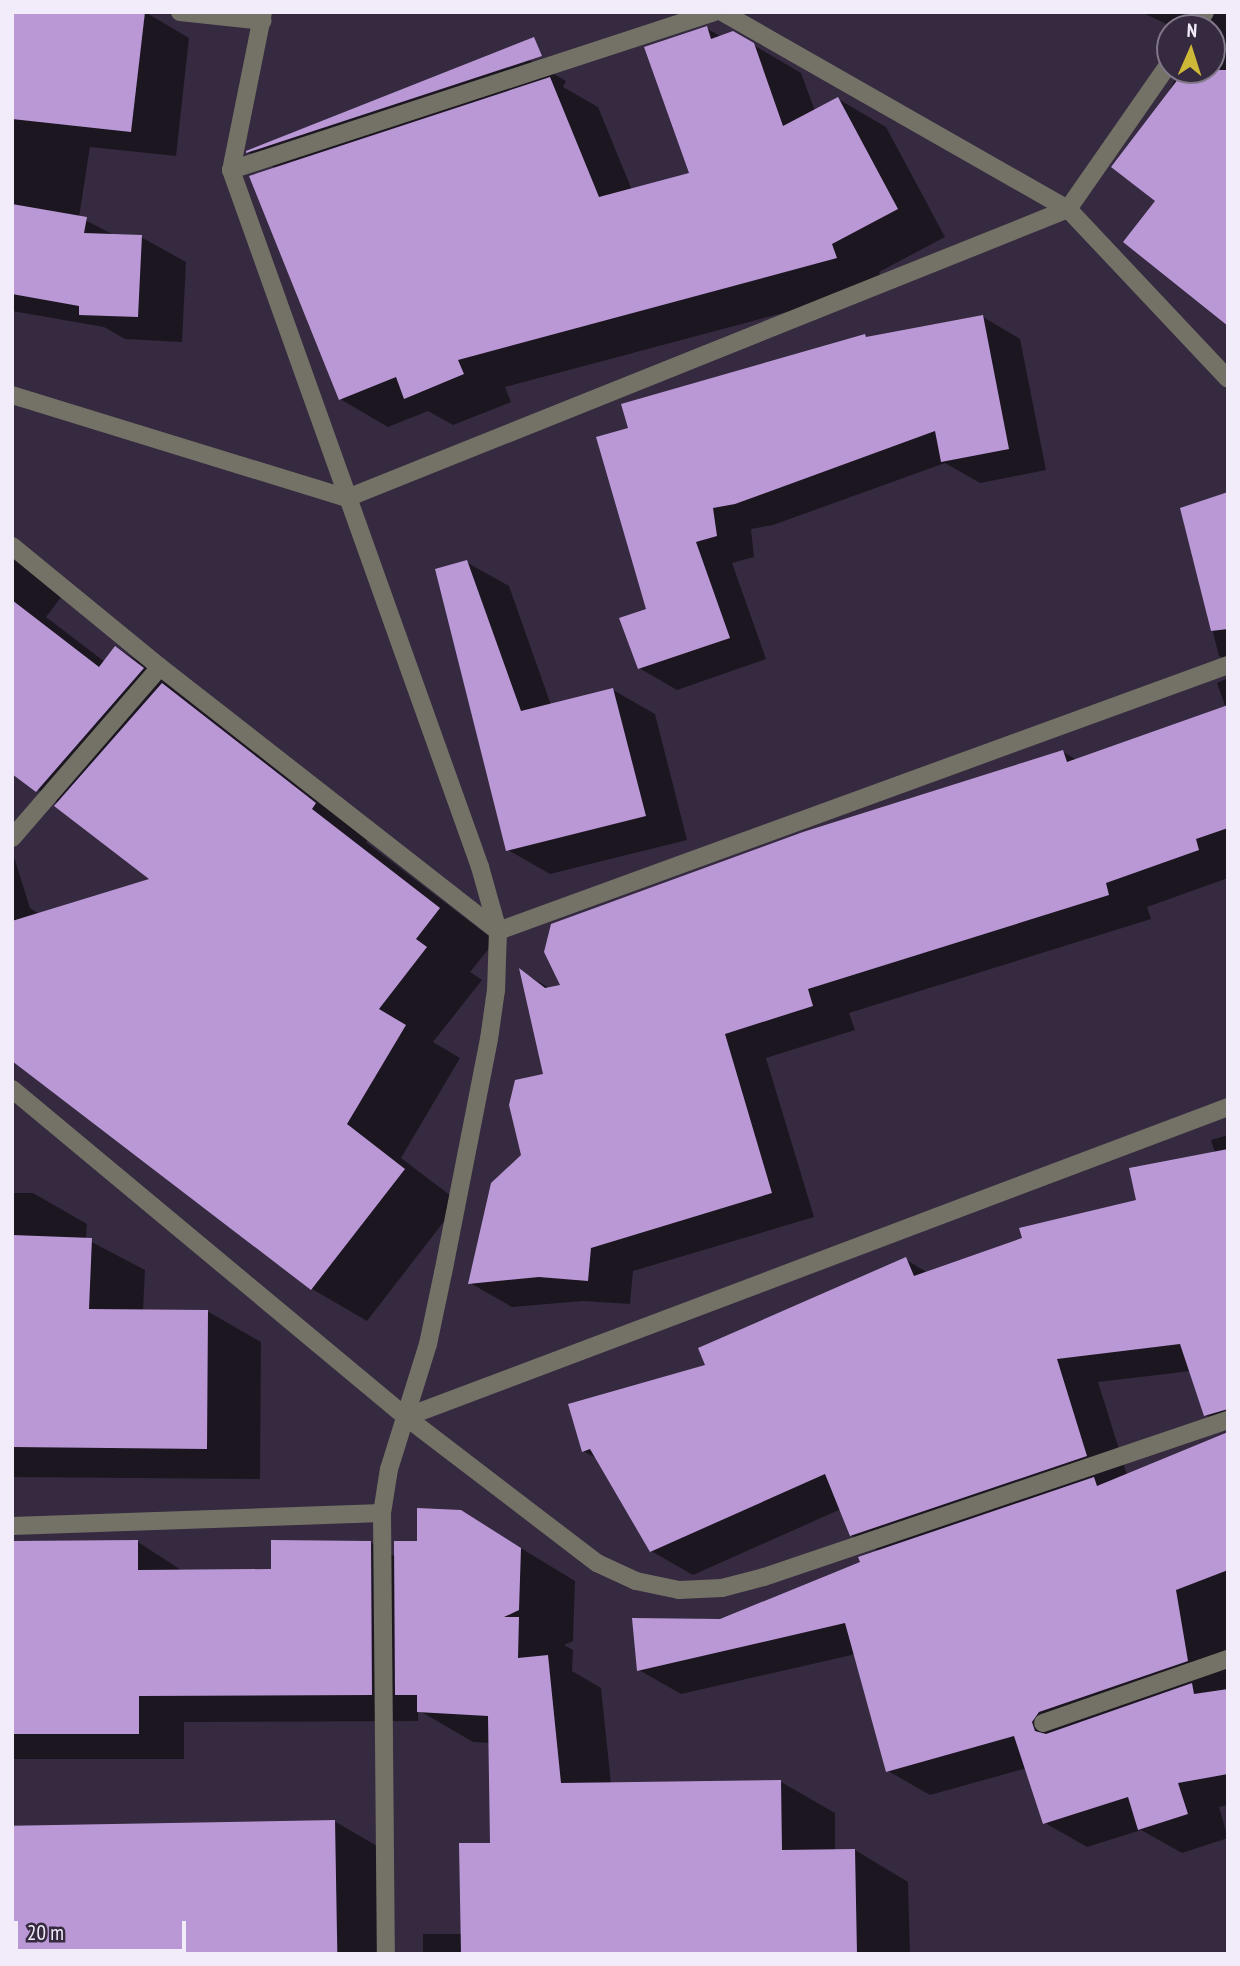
<!DOCTYPE html>
<style>
body{margin:0}
#map{position:relative;width:1240px;height:1966px;overflow:hidden;background:#352a3f;font-family:"PT Sans Narrow",sans-serif}
div>[style]{position:absolute}
.shadow>*{inset:0;background:#0007}
.building>*{inset:0;background:#ba98d6;transform-origin:0 0}
.minor>*{height:18px;margin:-9px;padding:0 9px;transform-origin:9px;border-radius:9px;background:#747267}
span{translate:-50% -50%;white-space:nowrap;text-align:center;line-height:1.15;-webkit-text-stroke:7px #352a3f;paint-order:stroke}
.frame{position:absolute;inset:0;border:14px solid #f2ebf9;pointer-events:none}
.north{position:absolute;left:1156px;top:14px;width:70px;height:70px;box-sizing:border-box;background:#352a3f;border:2px solid #817789;border-radius:50%;rotate:3deg;font-size:19px;font-weight:700;line-height:28px;text-align:center;color:#f2ebf9}
.north::after{content:'';display:block;margin:auto;width:24px;height:32px;background:#ceb837;clip-path:polygon(50% 0,100% 100%,50% 72%,0 100%)}
.scale{position:absolute;left:14px;top:1921px;width:172px;height:32px;box-sizing:border-box;border:4px solid #f2ebf9;border-top:0;padding-left:9px;font-size:21px;line-height:24px;white-space:nowrap;color:#f2ebf9;-webkit-text-stroke:5px #352a3f;paint-order:stroke}
</style>
<div id="map">
<div class="shadow">
<div style="clip-path:polygon(12px 12px,145px 12px,189px 38px,176px 156px,90px 147px,79px 217px,116px 236px,141px 237px,186px 262px,182px 342px,125px 339px,104px 327px,12px 311px)"></div>
<div style="clip-path:polygon(1141px 12px,1228px 12px,1228px 324px,1158px 201px,1166px 97px,1180px 70px,1212px 70px,1212px 28px,1175px 28px)"></div>
<div style="clip-path:polygon(706px 28px,722px 37px,733px 33px,801px 73px,815px 111px,838px 99px,886px 127px,945px 237px,879px 272px,884px 286px,505px 387px,511px 402px,453px 425px,428px 411px,388px 427px,340px 399px,277px 169px,248px 152px,510px 49px,566px 81px,563px 87px,598px 107px,632px 190px,691px 174px)"></div>
<div style="clip-path:polygon(983px 317px,1020px 339px,1046px 470px,980px 483px,945px 463px,773px 525px,751px 529px,754px 557px,732px 563px,766px 659px,677px 690px,639px 668px,648px 610px,630px 429px,865px 336px,869px 338px)"></div>
<div style="clip-path:polygon(1228px 494px,1228px 661px,1219px 656px,1182px 509px)"></div>
<div style="clip-path:polygon(12px 549px,65px 592px,46px 617px,105px 662px,116px 648px,171px 680px,370px 836px,366px 842px,495px 941px,470px 972px,482px 980px,433px 1042px,460px 1058px,401px 1158px,459px 1202px,367px 1321px,312px 1289px,12px 1058px,12px 851px,30px 908px,39px 914px,153px 879px,59px 804px,12px 772px)"></div>
<div style="clip-path:polygon(466px 562px,509px 586px,551px 705px,613px 690px,655px 714px,687px 840px,550px 874px,508px 850px)"></div>
<div style="clip-path:polygon(1228px 678px,1228px 878px,1147px 907px,1151px 919px,849px 1013px,855px 1030px,766px 1058px,814px 1217px,633px 1271px,630px 1304px,583px 1301px,512px 1307px,470px 1283px,523px 1156px,545px 1075px,522px 972px,551px 989px,562px 986px,1063px 752px,1077px 760px,1226px 708px,1217px 683px)"></div>
<div style="clip-path:polygon(1228px 1135px,1228px 1427px,1206px 1415px,1191px 1371px,1098px 1382px,1127px 1475px,1228px 1434px,1228px 1805px,1219px 1807px,1228px 1838px,1182px 1853px,1141px 1830px,1087px 1847px,1045px 1823px,1027px 1768px,930px 1795px,888px 1771px,856px 1654px,681px 1694px,639px 1670px,720px 1620px,862px 1563px,880px 1552px,851px 1535px,841px 1509px,693px 1575px,651px 1551px,598px 1459px,583px 1451px,708px 1366px,905px 1259px,928px 1273px,1138px 1201px,1215px 1153px,1211px 1140px)"></div>
<div style="clip-path:polygon(12px 1193px,33px 1193px,87px 1224px,86px 1239px,145px 1270px,143px 1311px,207px 1311px,261px 1342px,260px 1479px,12px 1477px)"></div>
<div style="clip-path:polygon(460px 1511px,575px 1581px,573px 1641px,564px 1645px,573px 1650px,572px 1671px,601px 1688px,611px 1784px,781px 1782px,835px 1813px,835px 1851px,855px 1850px,908px 1882px,910px 1954px,423px 1954px,423px 1934px,462px 1934px,492px 1845px,491px 1743px,473px 1742px,418px 1710px,418px 1721px,184px 1722px,184px 1759px,12px 1759px,12px 1543px,138px 1542px,184px 1572px,273px 1571px,370px 1542px,396px 1557px)"></div>
<div style="clip-path:polygon(334px 1821px,391px 1854px,393px 1954px,12px 1954px)"></div>
</div>
<div class="building">
<div style="clip-path:polygon(12px 12px,145px 12px,131px 132px,12px 119px)"></div>
<div style="clip-path:polygon(707px 26px,711px 39px,733px 31px,754px 43px,783px 126px,838px 97px,898px 209px,832px 244px,837px 258px,458px 360px,464px 374px,404px 399px,396px 377px,339px 400px,249px 176px,550px 77px,599px 197px,689px 173px,644px 47px)"></div>
<div style="clip-path:polygon(534px 37px,542px 56px,246px 153px,246px 151px)"></div>
<div style="clip-path:polygon(1185px 70px,1228px 70px,1228px 326px,1123px 242px,1155px 201px,1111px 167px)"></div>
<div style="clip-path:polygon(12px 204px,87px 217px,84px 233px,142px 235px,138px 317px,79px 315px,79px 306px,12px 294px)"></div>
<div style="clip-path:polygon(983px 315px,1009px 449px,941px 462px,935px 431px,735px 504px,713px 508px,717px 536px,696px 542px,730px 638px,638px 669px,619px 618px,646px 609px,596px 437px,628px 428px,621px 404px,865px 334px,866px 337px)"></div>
<div style="clip-path:polygon(1228px 492px,1228px 629px,1211px 631px,1180px 508px)"></div>
<div style="clip-path:polygon(467px 560px,521px 711px,613px 688px,646px 816px,506px 851px,435px 569px)"></div>
<div style="clip-path:polygon(12px 600px,99px 667px,115px 646px,144px 668px,36px 792px,12px 774px)"></div>
<div style="clip-path:polygon(162px 683px,316px 803px,312px 809px,440px 908px,416px 939px,427px 947px,379px 1009px,406px 1025px,347px 1124px,405px 1169px,311px 1290px,12px 1061px,12px 921px,149px 879px,54px 806px)"></div>
<div style="clip-path:polygon(1228px 705px,1228px 828px,1196px 839px,1199px 850px,1106px 883px,1109px 895px,808px 989px,813px 1006px,725px 1034px,772px 1193px,591px 1248px,588px 1281px,539px 1277px,468px 1284px,491px 1183px,521px 1155px,509px 1105px,515px 1080px,543px 1074px,519px 968px,545px 988px,560px 985px,544px 952px,551px 924px,803px 832px,1063px 750px,1067px 762px)"></div>
<div style="clip-path:polygon(1228px 1149px,1228px 1409px,1204px 1416px,1180px 1344px,1057px 1359px,1087px 1456px,850px 1536px,825px 1474px,650px 1552px,590px 1449px,582px 1452px,568px 1404px,705px 1365px,698px 1348px,906px 1257px,914px 1276px,1022px 1238px,1019px 1228px,1136px 1200px,1129px 1168px)"></div>
<div style="clip-path:polygon(12px 1235px,92px 1238px,89px 1309px,208px 1310px,207px 1449px,12px 1447px)"></div>
<div style="clip-path:polygon(1228px 1432px,1228px 1570px,1176px 1590px,1188px 1661px,1039px 1712px,1032px 1722px,1035px 1731px,1046px 1734px,1192px 1683px,1194px 1694px,1228px 1689px,1228px 1774px,1178px 1783px,1188px 1814px,1138px 1830px,1128px 1797px,1043px 1824px,1014px 1736px,886px 1772px,845px 1623px,637px 1671px,632px 1618px,720px 1619px,860px 1562px,858px 1557px,1094px 1477px,1097px 1486px)"></div>
<div style="clip-path:polygon(417px 1508px,461px 1510px,521px 1548px,519px 1610px,504px 1617px,519px 1617px,518px 1658px,548px 1655px,561px 1783px,781px 1780px,782px 1850px,855px 1849px,857px 1954px,461px 1954px,459px 1843px,490px 1843px,488px 1716px,417px 1712px,417px 1695px,395px 1695px,394px 1541px,417px 1541px)"></div>
<div style="clip-path:polygon(138px 1540px,138px 1570px,271px 1569px,271px 1540px,371px 1541px,372px 1695px,139px 1696px,139px 1734px,12px 1734px,12px 1541px)"></div>
<div style="left:335px;top:1820px;width:134px;height:323px;rotate:89deg"></div>
</div>
<div class="minor">
<div style="left:180px;top:12px;width:83px;rotate:6.2deg"></div>
<div style="left:263px;top:12px;width:161px;rotate:101.4deg"></div>
<div style="left:231px;top:170px;width:740px;rotate:70.34deg"></div>
<div style="left:480px;top:867px;width:66px;rotate:74.3deg"></div>
<div style="left:498px;top:931px;width:59px;rotate:91.9deg"></div>
<div style="left:496px;top:990px;width:49px;rotate:98.1deg"></div>
<div style="left:489px;top:1039px;width:238px;rotate:101.1deg"></div>
<div style="left:443px;top:1273px;width:73px;rotate:101.9deg"></div>
<div style="left:428px;top:1344px;width:131px;rotate:107.3deg"></div>
<div style="left:389px;top:1469px;width:45px;rotate:99deg"></div>
<div style="left:382px;top:1513px;width:441px;rotate:89.5deg"></div>
<div style="left:722px;top:12px;width:398px;rotate:29.7deg"></div>
<div style="left:1068px;top:209px;width:233px;rotate:46.7deg"></div>
<div style="left:1194px;top:28px;width:19px;rotate:-55deg"></div>
<div style="left:231px;top:170px;width:508px;rotate:-18.11deg"></div>
<div style="left:12px;top:395px;width:350px;rotate:17.1deg"></div>
<div style="left:347px;top:498px;width:777px;rotate:-21.84deg"></div>
<div style="left:1068px;top:209px;width:179px;rotate:-55.2deg"></div>
<div style="left:12px;top:546px;width:191px;rotate:39.3deg"></div>
<div style="left:160px;top:667px;width:429px;rotate:38deg"></div>
<div style="left:498px;top:931px;width:777px;rotate:-20.02deg"></div>
<div style="left:12px;top:838px;width:226px;rotate:-49.1deg"></div>
<div style="left:12px;top:1089px;width:513px;rotate:39.78deg"></div>
<div style="left:406px;top:1417px;width:240px;rotate:37.4deg"></div>
<div style="left:597px;top:1563px;width:43px;rotate:24.8deg"></div>
<div style="left:636px;top:1581px;width:44px;rotate:11.8deg"></div>
<div style="left:679px;top:1590px;width:43px;rotate:-2.7deg"></div>
<div style="left:722px;top:1588px;width:43px;rotate:-14.7deg"></div>
<div style="left:764px;top:1577px;width:490px;rotate:-18.7deg"></div>
<div style="left:406px;top:1417px;width:879px;rotate:-20.66deg"></div>
<div style="left:12px;top:1526px;width:370px;rotate:-2deg"></div>
<div style="left:1043px;top:1723px;width:196px;rotate:-19.1deg"></div>
</div>
<div class="frame"></div>
<div class="north">N</div>
<div class="scale">20 m</div>
</div>
